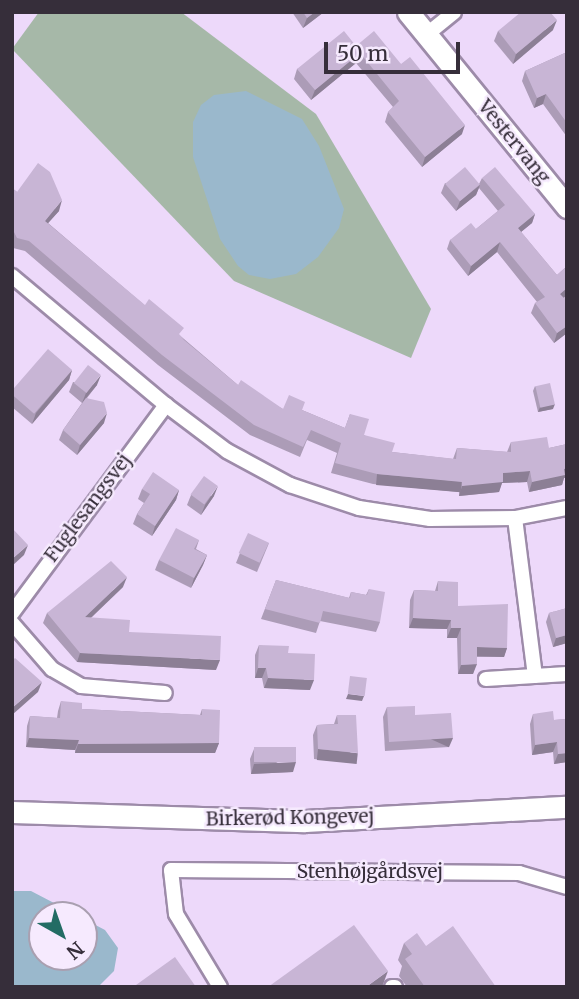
<!DOCTYPE html>
<meta charset="utf-8">
<style>
body{margin:0}
#map{position:relative;width:579px;height:999px;overflow:hidden;background:#edd9fa;font-family:Merriweather,serif}
div>[style]{position:absolute}
.green>*{inset:0;background:#a6b8a8}
.water>*{inset:0;background:#9ab8cc}
.roads{filter:drop-shadow(2px 0 #9d8ba9) drop-shadow(-2px 0 #9d8ba9) drop-shadow(0 2px #9d8ba9) drop-shadow(0 -2px #9d8ba9)}
.street>*{height:14px;margin:-7px;padding:0 7px;transform-origin:7px;border-radius:7px;background:#fff}
.secondary>*{height:21px;margin:-10.5px;padding:0 10.5px;transform-origin:10.5px;border-radius:10.5px;background:#fff}
.wall>*{inset:0;background:#ac9cb7}
.shaded-wall>*{inset:0;background:#8c7f95;transform-origin:0 0}
.building>*{inset:0;background:#c8b5d5;transform-origin:0 0}
span{translate:-50% -50%;white-space:nowrap;text-align:center;line-height:1.15;-webkit-text-stroke:5px #f6eafe;paint-order:stroke}
.street-label{font-size:19px;color:#362e3a}
.frame{position:absolute;inset:0;border:14px solid #362e3a;pointer-events:none}
.north{position:absolute;left:28px;top:901px;width:70px;height:70px;box-sizing:border-box;background:#f6eafe;border:2px solid #a99fb0;border-radius:50%;rotate:140deg;font-size:19px;font-weight:700;line-height:28px;text-align:center;color:#362e3a}
.north::after{content:'';display:block;margin:auto;width:24px;height:32px;background:#236c64;clip-path:polygon(50% 0,100% 100%,50% 72%,0 100%)}
.scale{position:absolute;left:324px;top:42px;width:136px;height:32px;box-sizing:border-box;border:4px solid #362e3a;border-top:0;padding-left:9px;font-size:21px;line-height:24px;white-space:nowrap;color:#362e3a;-webkit-text-stroke:5px #f6eafe;paint-order:stroke}
</style>
<div id="map">
<div class="green">
<div style="clip-path:polygon(39px 12px,181px 12px,316px 114px,431px 309px,411px 358px,234px 281px,12px 49px)"></div>
</div>
<div class="water">
<div style="clip-path:polygon(246px 91px,302px 119px,319px 146px,344px 209px,339px 228px,318px 257px,296px 274px,270px 279px,249px 275px,238px 266px,220px 239px,193px 157px,193px 122px,201px 105px,214px 95px)"></div>
<div style="clip-path:polygon(12px 891px,31px 891px,77px 915px,42px 915px,42px 957px,84px 957px,84px 919px,105px 930px,118px 948px,114px 971px,98px 987px,12px 987px)"></div>
</div>
<div class="roads">
<div class="street">
<div style="left:426px;top:35px;width:36px;rotate:-39deg"></div>
<div style="left:12px;top:276px;width:201px;rotate:40deg"></div>
<div style="left:166px;top:405px;width:76px;rotate:37deg"></div>
<div style="left:227px;top:451px;width:72px;rotate:28.4deg"></div>
<div style="left:290px;top:485px;width:73px;rotate:18.4deg"></div>
<div style="left:359px;top:508px;width:72px;rotate:8.8deg"></div>
<div style="left:430px;top:519px;width:85px;rotate:-0.7deg"></div>
<div style="left:515px;top:518px;width:53px;rotate:-10.9deg"></div>
<div style="left:515px;top:518px;width:159px;rotate:82.8deg"></div>
<div style="left:12px;top:613px;width:259px;rotate:-53.5deg"></div>
<div style="left:12px;top:623px;width:61px;rotate:49deg"></div>
<div style="left:52px;top:669px;width:34px;rotate:30deg"></div>
<div style="left:81px;top:686px;width:84px;rotate:4.8deg"></div>
<div style="left:486px;top:679px;width:81px;rotate:-3.5deg"></div>
<div style="left:220px;top:987px;width:85px;rotate:-121.1deg"></div>
<div style="left:176px;top:914px;width:44px;rotate:-96.5deg"></div>
<div style="left:171px;top:870px;width:348px;rotate:0.5deg"></div>
<div style="left:519px;top:873px;width:50px;rotate:16.3deg"></div>
<div style="left:392px;top:987px;width:3px"></div>
</div>
<div class="secondary">
<div style="left:408px;top:12px;width:252px;rotate:50.8deg"></div>
<div style="left:12px;top:812px;width:293px;rotate:1.8deg"></div>
<div style="left:305px;top:821px;width:262px;rotate:-3.1deg"></div>
</div>
</div>
<div class="wall">
<div style="clip-path:polygon(292px 12px,324px 12px,303px 28px)"></div>
<div style="clip-path:polygon(553px 30px,513px 64px,494px 41px,498px 31px)"></div>
<div style="clip-path:polygon(356px 46px,401px 64px,462px 134px,422px 167px,385px 122px,388px 112px,393px 107px,356px 63px,311px 100px,294px 79px,297px 69px)"></div>
<div style="clip-path:polygon(567px 52px,567px 137px,543px 104px,534px 108px,522px 81px,525px 71px)"></div>
<div style="clip-path:polygon(482px 178px,535px 214px,532px 223px,521px 232px,557px 275px,567px 266px,567px 295px,564px 298px,567px 301px,567px 333px,554px 343px,531px 313px,535px 303px,537px 302px,497px 252px,468px 276px,447px 249px,450px 240px,476px 229px,498px 211px,479px 188px,476px 195px,456px 211px,441px 193px,445px 183px,479px 184px)"></div>
<div style="clip-path:polygon(12px 188px,17px 192px,59px 211px,48px 223px,238px 385px,283px 409px,302px 410px,345px 428px,350px 414px,364px 435px,392px 452px,453px 459px,457px 448px,507px 452px,511px 442px,549px 448px,567px 444px,567px 477px,564px 478px,562px 485px,529px 492px,527px 482px,502px 483px,499px 492px,459px 496px,459px 492px,373px 484px,331px 473px,337px 453px,307px 440px,300px 457px,250px 435px,158px 365px,25px 251px,13px 248px)"></div>
<div style="clip-path:polygon(72px 370px,69px 380px,32px 424px,12px 407px,13px 395px)"></div>
<div style="clip-path:polygon(73px 382px,97px 385px,87px 398px,104px 423px,77px 455px,59px 440px,63px 430px,82px 403px,69px 392px)"></div>
<div style="clip-path:polygon(535px 386px,553px 409px,538px 412px,533px 391px)"></div>
<div style="clip-path:polygon(142px 489px,179px 490px,176px 500px,152px 536px,133px 524px,137px 514px,144px 503px,138px 499px)"></div>
<div style="clip-path:polygon(191px 495px,214px 496px,201px 515px,187px 505px)"></div>
<div style="clip-path:polygon(199px 540px,196px 549px,207px 555px,203px 565px,191px 588px,155px 570px,159px 560px)"></div>
<div style="clip-path:polygon(269px 543px,257px 572px,236px 563px,240px 553px)"></div>
<div style="clip-path:polygon(276px 580px,349px 598px,351px 592px,366px 595px,369px 589px,380px 622px,376px 632px,320px 621px,316px 633px,261px 619px)"></div>
<div style="clip-path:polygon(438px 581px,458px 606px,507px 648px,504px 657px,477px 657px,473px 674px,458px 674px,457px 638px,447px 638px,447px 629px,409px 628px,410px 600px,414px 590px,435px 591px)"></div>
<div style="clip-path:polygon(123px 587px,91px 618px,129px 632px,216px 670px,77px 662px,43px 623px,47px 613px)"></div>
<div style="clip-path:polygon(567px 608px,567px 643px,553px 647px,546px 622px,549px 613px)"></div>
<div style="clip-path:polygon(259px 645px,288px 653px,310px 690px,264px 688px,262px 678px,255px 678px,255px 655px)"></div>
<div style="clip-path:polygon(61px 701px,82px 709px,200px 715px,202px 709px,219px 743px,215px 753px,75px 753px,75px 750px,26px 747px,27px 726px,30px 716px,57px 718px,58px 711px)"></div>
<div style="clip-path:polygon(387px 707px,415px 715px,449px 747px,385px 751px,383px 717px)"></div>
<div style="clip-path:polygon(533px 714px,554px 720px,567px 719px,567px 762px,554px 764px,553px 752px,532px 755px,530px 724px)"></div>
<div style="clip-path:polygon(337px 715px,354px 763px,314px 759px,313px 735px,317px 725px,334px 724px)"></div>
<div style="clip-path:polygon(254px 749px,293px 772px,251px 774px,250px 759px)"></div>
<div style="clip-path:polygon(404px 943px,426px 946px,496px 987px,407px 987px,399px 976px,402px 966px,398px 960px)"></div>
</div>
<div class="shaded-wall">
<div style="clip-path:polygon(315px 12px,324px 12px,303px 28px,307px 18px)"></div>
<div style="clip-path:polygon(557px 20px,553px 30px,513px 64px,516px 54px)"></div>
<div style="clip-path:polygon(360px 53px,356px 63px,311px 100px,315px 90px)"></div>
<div style="clip-path:polygon(546px 94px,543px 104px,534px 108px,537px 98px)"></div>
<div style="clip-path:polygon(465px 125px,462px 134px,422px 167px,425px 157px)"></div>
<div style="clip-path:polygon(480px 185px,476px 195px,456px 211px,460px 201px)"></div>
<div style="clip-path:polygon(62px 200px,59px 211px,41px 231px,45px 221px)"></div>
<div style="clip-path:polygon(535px 214px,532px 223px,515px 237px,518px 228px)"></div>
<div style="clip-path:polygon(500px 242px,497px 252px,468px 276px,471px 266px)"></div>
<div style="clip-path:polygon(567px 288px,567px 295px,557px 303px,560px 294px)"></div>
<div style="clip-path:polygon(567px 326px,567px 333px,554px 343px,557px 333px)"></div>
<div style="clip-path:polygon(72px 370px,69px 380px,32px 424px,36px 413px)"></div>
<div style="clip-path:polygon(101px 375px,97px 385px,82px 403px,86px 393px)"></div>
<div style="clip-path:polygon(555px 404px,553px 409px,538px 412px,540px 407px)"></div>
<div style="clip-path:polygon(107px 413px,104px 423px,77px 455px,80px 445px)"></div>
<div style="clip-path:polygon(567px 468px,567px 477px,564px 478px,562px 485px,529px 492px,532px 482px)"></div>
<div style="clip-path:polygon(530px 471px,527px 482px,502px 483px,499px 492px,459px 496px,462px 486px,503px 473px)"></div>
<div style="left:377px;top:474px;width:85px;height:11px;rotate:5deg"></div>
<div style="clip-path:polygon(218px 486px,214px 496px,201px 515px,205px 505px)"></div>
<div style="clip-path:polygon(179px 490px,176px 500px,152px 536px,155px 526px)"></div>
<div style="clip-path:polygon(28px 545px,24px 555px,12px 566px,12px 559px)"></div>
<div style="clip-path:polygon(207px 555px,203px 565px,191px 588px,194px 578px)"></div>
<div style="clip-path:polygon(127px 577px,123px 587px,81px 627px,85px 617px)"></div>
<div style="clip-path:polygon(413px 618px,451px 620px,447px 629px,409px 628px)"></div>
<div style="clip-path:polygon(451px 628px,461px 628px,457px 638px,447px 638px)"></div>
<div style="clip-path:polygon(567px 635px,567px 643px,553px 647px,556px 638px)"></div>
<div style="clip-path:polygon(477px 647px,507px 648px,504px 657px,473px 656px)"></div>
<div style="clip-path:polygon(80px 653px,220px 660px,216px 670px,77px 662px)"></div>
<div style="clip-path:polygon(477px 664px,473px 674px,458px 674px,461px 665px)"></div>
<div style="clip-path:polygon(258px 668px,266px 668px,262px 678px,255px 678px)"></div>
<div style="clip-path:polygon(268px 678px,314px 680px,310px 690px,264px 688px)"></div>
<div style="clip-path:polygon(42px 682px,38px 692px,12px 715px,12px 708px)"></div>
<div style="clip-path:polygon(348px 694px,364px 696px,362px 701px,346px 699px)"></div>
<div style="clip-path:polygon(29px 738px,79px 740px,75px 750px,26px 747px)"></div>
<div style="left:453px;top:738px;width:10px;height:64px;rotate:114deg"></div>
<div style="clip-path:polygon(557px 742px,553px 752px,532px 755px,535px 745px)"></div>
<div style="clip-path:polygon(219px 743px,215px 753px,75px 753px,78px 744px)"></div>
<div style="left:318px;top:749px;width:40px;height:11px;rotate:6deg"></div>
<div style="clip-path:polygon(567px 753px,567px 762px,554px 764px,558px 754px)"></div>
<div style="clip-path:polygon(296px 762px,293px 772px,251px 774px,254px 764px)"></div>
<div style="clip-path:polygon(388px 971px,382px 987px,366px 987px)"></div>
</div>
<div class="building">
<div style="clip-path:polygon(303px 12px,315px 12px,307px 18px)"></div>
<div style="clip-path:polygon(521px 12px,550px 12px,557px 20px,516px 54px,498px 31px)"></div>
<div style="clip-path:polygon(344px 31px,356px 46px,374px 31px,401px 64px,410px 57px,465px 125px,425px 157px,388px 112px,399px 101px,360px 53px,315px 90px,297px 69px)"></div>
<div style="clip-path:polygon(567px 52px,567px 123px,546px 94px,537px 98px,525px 71px)"></div>
<div style="clip-path:polygon(38px 163px,50px 172px,62px 200px,45px 221px,145px 305px,149px 299px,184px 328px,179px 334px,184px 340px,238px 385px,241px 380px,283px 409px,289px 395px,305px 402px,302px 410px,345px 428px,350px 414px,369px 419px,364px 435px,395px 443px,392px 452px,456px 459px,457px 448px,511px 452px,511px 442px,547px 437px,549px 448px,567px 444px,567px 468px,564px 469px,565px 475px,532px 482px,530px 471px,503px 473px,503px 482px,462px 486px,462px 482px,377px 474px,335px 463px,341px 443px,311px 430px,303px 447px,254px 425px,162px 355px,29px 241px,17px 238px,12px 228px,12px 188px,17px 192px)"></div>
<div style="left:465px;top:167px;width:23px;height:26px;rotate:50deg"></div>
<div style="clip-path:polygon(495px 167px,535px 214px,518px 228px,557px 275px,567px 266px,567px 288px,560px 294px,567px 301px,567px 326px,557px 333px,535px 303px,545px 297px,500px 242px,471px 266px,450px 240px,471px 223px,476px 229px,505px 205px,482px 178px)"></div>
<div style="left:48px;top:349px;width:32px;height:58px;rotate:41deg"></div>
<div style="left:88px;top:365px;width:16px;height:23px;rotate:38deg"></div>
<div style="left:550px;top:383px;width:22px;height:15px;rotate:77deg"></div>
<div style="clip-path:polygon(86px 398px,104px 402px,107px 413px,80px 445px,63px 430px)"></div>
<div style="clip-path:polygon(153px 472px,179px 490px,155px 526px,137px 514px,150px 494px,142px 489px)"></div>
<div style="left:204px;top:476px;width:17px;height:23px;rotate:36deg"></div>
<div style="clip-path:polygon(12px 528px,28px 545px,12px 559px)"></div>
<div style="clip-path:polygon(176px 528px,199px 540px,194px 549px,207px 555px,194px 578px,159px 560px)"></div>
<div style="left:248px;top:533px;width:23px;height:22px;rotate:25deg"></div>
<div style="clip-path:polygon(111px 561px,127px 577px,85px 617px,130px 620px,129px 632px,221px 636px,220px 660px,80px 653px,47px 613px)"></div>
<div style="clip-path:polygon(276px 580px,350px 598px,351px 592px,367px 595px,369px 589px,385px 592px,380px 622px,323px 611px,320px 623px,265px 609px)"></div>
<div style="clip-path:polygon(438px 581px,458px 582px,458px 606px,508px 604px,507px 648px,477px 647px,477px 664px,461px 665px,461px 628px,451px 628px,451px 620px,413px 618px,414px 590px,438px 591px)"></div>
<div style="clip-path:polygon(567px 608px,567px 635px,556px 638px,549px 613px)"></div>
<div style="clip-path:polygon(259px 645px,289px 646px,288px 653px,315px 654px,314px 680px,268px 678px,266px 668px,258px 668px)"></div>
<div style="clip-path:polygon(15px 658px,42px 682px,12px 708px,12px 661px)"></div>
<div style="left:350px;top:676px;width:17px;height:18px;rotate:7deg"></div>
<div style="clip-path:polygon(61px 701px,82px 703px,82px 709px,202px 715px,202px 709px,220px 710px,219px 743px,78px 744px,79px 740px,29px 738px,30px 716px,60px 718px)"></div>
<div style="clip-path:polygon(415px 706px,415px 715px,451px 713px,453px 738px,389px 742px,387px 707px)"></div>
<div style="clip-path:polygon(553px 711px,554px 720px,567px 719px,567px 753px,558px 754px,557px 742px,535px 745px,533px 714px)"></div>
<div style="clip-path:polygon(337px 715px,356px 715px,358px 753px,318px 749px,317px 725px,338px 724px)"></div>
<div style="left:296px;top:747px;width:15px;height:42px;rotate:90deg"></div>
<div style="clip-path:polygon(354px 925px,388px 971px,366px 987px,268px 987px)"></div>
<div style="clip-path:polygon(453px 926px,496px 987px,425px 987px,405px 959px,412px 954px,404px 943px,417px 933px,426px 946px)"></div>
<div style="clip-path:polygon(175px 957px,196px 987px,137px 987px,136px 985px)"></div>
</div>
<div class="street-label">
<span style="left:514px;top:142px;rotate:51deg">Vestervang</span>
<span style="left:88px;top:508px;rotate:-53deg">Fuglesangsvej</span>
<span style="left:290px;top:818px;rotate:-1deg">Birkerød Kongevej</span>
<span style="left:370px;top:872px">Stenhøjgårdsvej</span>
</div>
<div class="frame"></div>
<div class="north">N</div>
<div class="scale">50 m</div>
</div>
